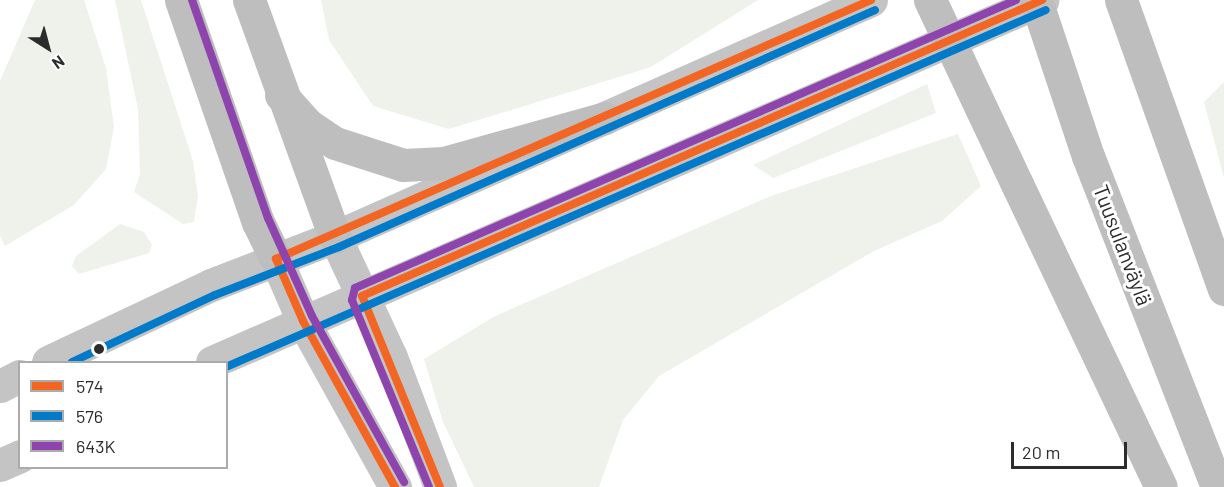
<!DOCTYPE html>
<meta charset="utf-8">
<style>
body{margin:0}
#map{position:relative;width:1224px;height:487px;overflow:hidden;background:#fff;font-family:Barlow,sans-serif}
div>[style]{position:absolute}
.green>*{inset:0;background:#eff2eb}
.major>*{height:33px;margin:-16.5px;padding:0 16.5px;transform-origin:16.5px;border-radius:16.5px;background:#c4c4c4}
.highway>*{height:33px;margin:-16.5px;padding:0 16.5px;transform-origin:16.5px;border-radius:16.5px;background:#bebebe}
.highway-bridge>*{height:33px;margin:-16.5px;padding:0 16.5px;transform-origin:16.5px;border-radius:16.5px;background:#bebebe}
.bus-1>*{height:8px;margin:-4px;padding:0 4px;transform-origin:4px;border-radius:4px;background:#f26522}
.bus-2>*{height:8px;margin:-4px;padding:0 4px;transform-origin:4px;border-radius:4px;background:#007ac9}
.bus-3>*{height:8px;margin:-4px;padding:0 4px;transform-origin:4px;border-radius:4px;background:#8e44ad}
.dots>*{width:16px;height:16px;translate:-50% -50%;box-sizing:border-box;border:3px solid #fff;border-radius:50%}
span{translate:-50% -50%;white-space:nowrap;text-align:center;line-height:1.15;-webkit-text-stroke:6px #fff;paint-order:stroke}
.street-label{font-size:21px;color:#2c2c2c}
.legend{position:absolute;left:18px;top:361px;width:210px;height:108px;box-sizing:border-box;background:#fff;border:2px solid #ababab;margin:0;padding:8px 10px;list-style:none;font-size:18px;color:#2c2c2c}
.legend li{display:flex;align-items:center;gap:12px;height:30px}
.legend b{width:30px;border:2px solid #ababab}
.north{position:absolute;left:18px;top:18px;width:60px;height:60px;-webkit-text-stroke:4px #fff;paint-order:stroke;rotate:144deg;font-size:16px;font-weight:700;line-height:24px;text-align:center;color:#2c2c2c}
.north::after{content:'';display:block;margin:auto;width:21px;height:27px;background:#2c2c2c;clip-path:polygon(50% 0,100% 100%,50% 72%,0 100%)}
.scale{position:absolute;left:1011px;top:442px;width:116px;height:27px;box-sizing:border-box;border:3px solid #2c2c2c;border-top:0;padding-left:8px;font-size:18px;line-height:21px;white-space:nowrap;color:#2c2c2c;-webkit-text-stroke:4px #fff;paint-order:stroke}
</style>
<div id="map">
<div class="green">
<div style="clip-path:polygon(35px 0,84px 0,106px 68px,114px 127px,106px 169px,74px 205px,5px 246px,0 236px,0 81px)"></div>
<div style="clip-path:polygon(115px 0,141px 0,193px 161px,198px 196px,194px 222px,183px 224px,134px 192px,140px 174px,138px 109px)"></div>
<div style="clip-path:polygon(321px 0,758px 0,651px 67px,449px 129px,373px 106px,329px 40px)"></div>
<div style="clip-path:polygon(1224px 82px,1224px 178px,1204px 102px)"></div>
<div style="clip-path:polygon(927px 84px,936px 113px,773px 178px,753px 165px)"></div>
<div style="clip-path:polygon(958px 134px,981px 186px,942px 221px,874px 251px,659px 376px,623px 420px,599px 487px,474px 487px,443px 422px,424px 359px,495px 316px,771px 196px)"></div>
<div style="clip-path:polygon(120px 224px,144px 232px,152px 245px,149px 253px,79px 274px,72px 266px,76px 256px)"></div>
</div>
<div class="major">
<div style="left:335px;top:237px;width:132px;rotate:65deg"></div>
<div style="left:391px;top:357px;width:139px;rotate:69.3deg"></div>
<div style="left:276px;top:259px;width:68px;rotate:66.5deg"></div>
<div style="left:303px;top:321px;width:190px;rotate:61deg"></div>
<div style="left:48px;top:362px;width:180px;rotate:-25.3deg"></div>
<div style="left:211px;top:285px;width:133px;rotate:-21.2deg"></div>
<div style="left:335px;top:237px;width:586px;rotate:-23.85deg"></div>
<div style="left:212px;top:362px;width:906px;rotate:-23.56deg"></div>
<div style="left:0;top:386px;width:22px;rotate:-27deg"></div>
<div style="left:0;top:465px;width:22px;rotate:-24deg"></div>
</div>
<div class="highway">
<div style="left:181px;top:0;width:235px;rotate:70.9deg"></div>
<div style="left:258px;top:222px;width:41px;rotate:64.1deg"></div>
<div style="left:249px;top:0;width:252px;rotate:70.1deg"></div>
<div style="left:1121px;top:0;width:307px;rotate:70.4deg"></div>
<div style="left:281px;top:95px;width:40px;rotate:48deg"></div>
<div style="left:308px;top:125px;width:32px;rotate:34deg"></div>
<div style="left:335px;top:143px;width:71px;rotate:17.9deg"></div>
<div style="left:403px;top:165px;width:41px;rotate:-2.8deg"></div>
<div style="left:444px;top:163px;width:167px;rotate:-15.6deg"></div>
<div style="left:1088px;top:156px;width:355px;rotate:68.7deg"></div>
<div style="left:1017px;top:184px;width:335px;rotate:64.6deg"></div>
</div>
<div class="highway-bridge">
<div style="left:930px;top:0;width:204px;rotate:64.7deg"></div>
<div style="left:1036px;top:0;width:164px;rotate:71.6deg"></div>
</div>
<div class="bus-1">
<div style="left:395px;top:487px;width:190px;rotate:-119deg"></div>
<div style="left:303px;top:321px;width:68px;rotate:-113.5deg"></div>
<div style="left:276px;top:259px;width:649px;rotate:-23.52deg"></div>
<div style="left:440px;top:487px;width:206px;rotate:-112.2deg"></div>
<div style="left:362px;top:296px;width:742px;rotate:-23.52deg"></div>
</div>
<div class="bus-2">
<div style="left:72px;top:362px;width:158px;rotate:-25.1deg"></div>
<div style="left:215px;top:295px;width:133px;rotate:-21.2deg"></div>
<div style="left:339px;top:247px;width:586px;rotate:-23.85deg"></div>
<div style="left:226px;top:367px;width:894px;rotate:-23.53deg"></div>
</div>
<div class="bus-3">
<div style="left:192px;top:0;width:231px;rotate:70.8deg"></div>
<div style="left:268px;top:218px;width:107px;rotate:65.8deg"></div>
<div style="left:312px;top:316px;width:190px;rotate:61deg"></div>
<div style="left:429px;top:487px;width:202px;rotate:-112.4deg"></div>
<div style="left:352px;top:300px;width:12px;rotate:-76deg"></div>
<div style="left:355px;top:288px;width:721px;rotate:-23.54deg"></div>
</div>
<div class="dots">
<div style="left:99px;top:349px;background:#2c2c2c"></div>
</div>
<div class="street-label">
<span style="left:1123px;top:245px;rotate:69deg">Tuusulanväylä</span>
</div>
<ul class="legend">
<li><b style="height:8px;background:#f26522"></b>574</li>
<li><b style="height:8px;background:#007ac9"></b>576</li>
<li><b style="height:8px;background:#8e44ad"></b>643K</li>
</ul>
<div class="north">N</div>
<div class="scale">20 m</div>
</div>
